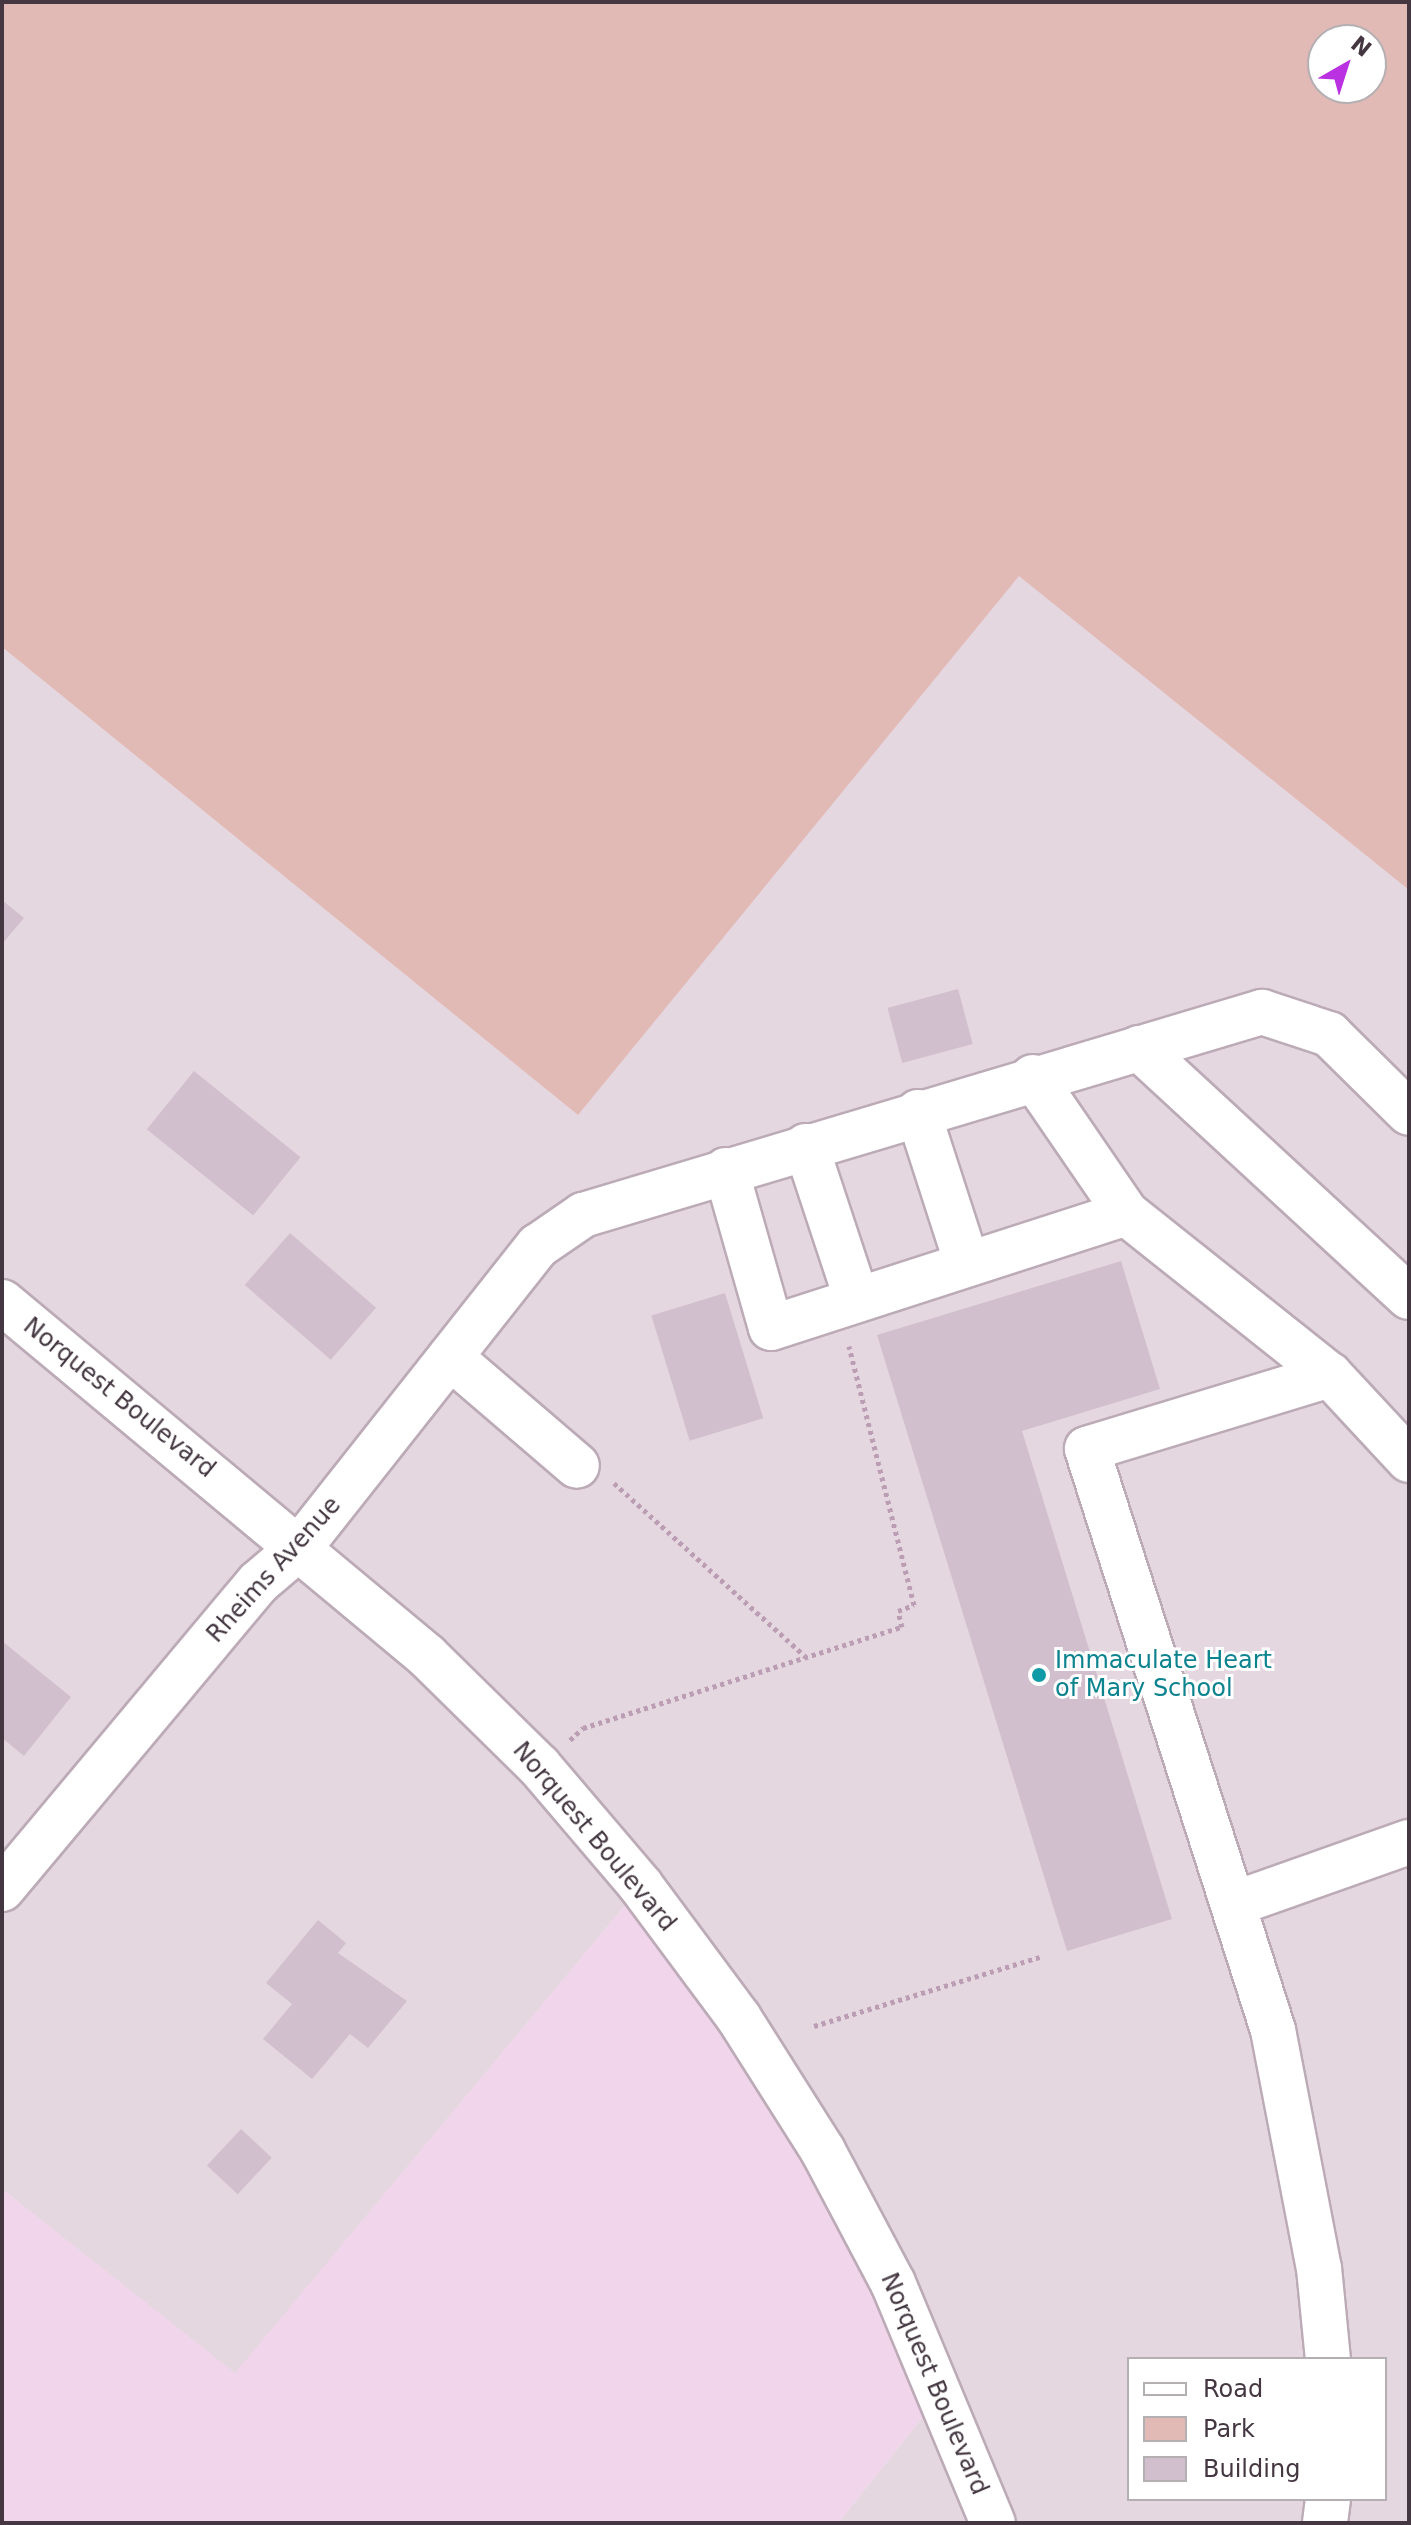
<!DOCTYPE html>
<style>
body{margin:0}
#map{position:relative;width:1411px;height:2525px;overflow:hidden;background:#f2e8ee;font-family:"DejaVu Sans",sans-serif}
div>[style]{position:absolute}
.residential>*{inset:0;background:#e5d7e0}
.commercial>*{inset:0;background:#f1d5eb}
.green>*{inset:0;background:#e1b9b5}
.building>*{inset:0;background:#d2bfcd;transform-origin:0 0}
.path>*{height:5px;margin-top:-2.5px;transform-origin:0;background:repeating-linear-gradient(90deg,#bc9eb4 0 4px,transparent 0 8px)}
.roads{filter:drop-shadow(2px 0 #bcabb7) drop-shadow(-2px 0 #bcabb7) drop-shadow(0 2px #bcabb7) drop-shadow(0 -2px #bcabb7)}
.minor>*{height:44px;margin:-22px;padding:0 22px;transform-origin:22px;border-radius:22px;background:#fff}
.dots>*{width:22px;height:22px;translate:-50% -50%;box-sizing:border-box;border:4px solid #fff;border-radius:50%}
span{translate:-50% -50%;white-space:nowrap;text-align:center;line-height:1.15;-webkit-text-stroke:6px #fff;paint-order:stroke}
.street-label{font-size:24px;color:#443741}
.culture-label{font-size:24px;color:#0d838f}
.left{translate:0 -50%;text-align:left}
.frame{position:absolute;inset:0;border:4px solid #443741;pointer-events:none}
.legend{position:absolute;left:1127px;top:2357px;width:260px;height:144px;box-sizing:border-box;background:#fff;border:2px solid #b4afb3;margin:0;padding:10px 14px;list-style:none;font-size:24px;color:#443741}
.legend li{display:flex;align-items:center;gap:16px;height:40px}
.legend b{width:40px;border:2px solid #b4afb3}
.north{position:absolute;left:1307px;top:24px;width:80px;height:80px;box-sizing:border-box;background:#fff;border:2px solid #b4afb3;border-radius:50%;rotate:39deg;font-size:22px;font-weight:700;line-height:32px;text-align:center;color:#443741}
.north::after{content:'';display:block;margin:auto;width:28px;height:36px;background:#b931e0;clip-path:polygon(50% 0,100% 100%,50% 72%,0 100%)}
</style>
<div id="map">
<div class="residential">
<div style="clip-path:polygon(evenodd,1019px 575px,1409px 890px,1409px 2523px,838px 2523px,941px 2394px,641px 1886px,235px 2374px,2px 2189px,2px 647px,577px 1114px,1019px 575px,1129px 2359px,1385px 2359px,1385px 2499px,1129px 2499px,1129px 2359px)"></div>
</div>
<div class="commercial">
<div style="clip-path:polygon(641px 1886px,941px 2394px,838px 2523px,2px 2523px,2px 2189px,235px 2373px)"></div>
</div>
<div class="green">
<div style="clip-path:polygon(evenodd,2px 2px,1409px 2px,1409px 890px,1019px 576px,578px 1115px,2px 647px,2px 2px,1323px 40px,1371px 40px,1371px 88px,1323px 88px,1323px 40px)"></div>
</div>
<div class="building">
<div style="clip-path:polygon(2px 900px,24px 918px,2px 944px)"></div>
<div style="left:958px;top:989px;width:57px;height:73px;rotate:75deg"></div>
<div style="left:194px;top:1071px;width:137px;height:75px;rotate:39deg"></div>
<div style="left:290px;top:1233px;width:114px;height:69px;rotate:41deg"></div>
<div style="clip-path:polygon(1121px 1261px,1160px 1389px,1022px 1431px,1172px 1919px,1067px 1951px,877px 1335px)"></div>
<div style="left:725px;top:1293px;width:131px;height:77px;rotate:73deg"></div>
<div style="clip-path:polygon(2px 1641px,71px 1697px,24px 1756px,2px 1738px)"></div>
<div style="clip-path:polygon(318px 1920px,346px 1943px,338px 1953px,407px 2001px,368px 2048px,350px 2034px,312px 2079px,263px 2039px,292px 2004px,266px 1983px)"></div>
<div style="left:241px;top:2129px;width:42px;height:50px;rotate:43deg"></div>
</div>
<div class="path">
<div style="left:614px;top:1483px;width:259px;rotate:42.2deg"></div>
<div style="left:570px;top:1740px;width:18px;rotate:-43deg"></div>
<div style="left:583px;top:1728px;width:335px;rotate:-17.6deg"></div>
<div style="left:902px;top:1627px;width:16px;rotate:-104deg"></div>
<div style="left:898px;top:1611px;width:17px;rotate:-21deg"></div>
<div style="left:914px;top:1605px;width:267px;rotate:-104.1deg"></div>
<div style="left:814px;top:2026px;width:239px;rotate:-17deg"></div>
</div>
<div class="roads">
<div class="minor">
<div style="left:1139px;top:1048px;width:367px;rotate:42.7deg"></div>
<div style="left:1033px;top:1077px;width:165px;rotate:55.6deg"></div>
<div style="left:918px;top:1112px;width:160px;rotate:72.1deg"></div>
<div style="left:806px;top:1146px;width:162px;rotate:71.7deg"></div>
<div style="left:726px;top:1170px;width:164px;rotate:74.1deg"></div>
<div style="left:771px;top:1328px;width:373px;rotate:-17.9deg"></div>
<div style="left:1126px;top:1213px;width:260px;rotate:38.5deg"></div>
<div style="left:1330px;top:1375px;width:254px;rotate:163.1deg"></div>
<div style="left:1087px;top:1449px;width:610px;rotate:72.25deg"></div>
<div style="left:1273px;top:2030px;width:242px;rotate:79.1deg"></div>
<div style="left:1319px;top:2268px;width:91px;rotate:84.4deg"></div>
<div style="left:2px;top:1302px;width:553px;rotate:39.79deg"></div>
<div style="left:427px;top:1656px;width:157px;rotate:44.5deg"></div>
<div style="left:539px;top:1766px;width:157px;rotate:49.6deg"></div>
<div style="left:641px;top:1886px;width:164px;rotate:53.4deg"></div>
<div style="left:739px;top:2018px;width:157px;rotate:57.7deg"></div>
<div style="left:823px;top:2151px;width:149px;rotate:62.1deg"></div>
<div style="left:893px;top:2283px;width:260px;rotate:67.4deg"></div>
<div style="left:450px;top:1357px;width:167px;rotate:40.6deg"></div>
<div style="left:1330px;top:1375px;width:116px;rotate:47.1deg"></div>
<div style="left:2px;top:1889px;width:400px;rotate:-50.1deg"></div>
<div style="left:259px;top:1582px;width:54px;rotate:-40.5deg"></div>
<div style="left:300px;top:1547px;width:384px;rotate:-51.7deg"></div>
<div style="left:538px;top:1246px;width:55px;rotate:-34.6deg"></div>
<div style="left:583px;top:1215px;width:709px;rotate:-16.65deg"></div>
<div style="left:1262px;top:1012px;width:71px;rotate:18.2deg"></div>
<div style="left:1329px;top:1034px;width:112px;rotate:44.6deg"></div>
<div style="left:1234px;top:1904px;width:186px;rotate:-19.5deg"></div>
<div style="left:1325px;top:2523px;width:24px;rotate:-83deg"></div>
</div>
</div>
<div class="dots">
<div style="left:1039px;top:1675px;background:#0f9aa8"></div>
</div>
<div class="street-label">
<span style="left:119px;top:1398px;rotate:39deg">Norquest Boulevard</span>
<span style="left:274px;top:1570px;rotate:-48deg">Rheims Avenue</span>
<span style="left:594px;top:1837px;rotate:50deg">Norquest Boulevard</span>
<span style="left:934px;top:2384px;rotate:67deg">Norquest Boulevard</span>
</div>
<div class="culture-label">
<span class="left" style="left:1055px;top:1675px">Immaculate Heart<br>of Mary School</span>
</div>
<div class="frame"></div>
<ul class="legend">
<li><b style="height:10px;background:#fff"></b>Road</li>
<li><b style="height:22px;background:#e1b9b5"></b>Park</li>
<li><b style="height:22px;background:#d2bfcd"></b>Building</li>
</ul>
<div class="north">N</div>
</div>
